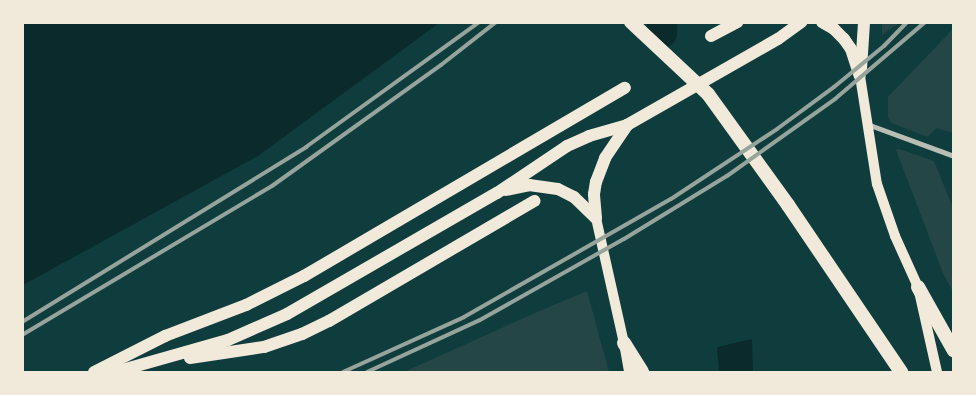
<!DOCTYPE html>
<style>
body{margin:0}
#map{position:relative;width:976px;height:395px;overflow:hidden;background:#0f3d3e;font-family:Raleway,sans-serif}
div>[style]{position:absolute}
.green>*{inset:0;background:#244646}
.water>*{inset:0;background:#0a2a2b}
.pier>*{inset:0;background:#0f3d3e}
.river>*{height:30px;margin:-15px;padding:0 15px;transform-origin:15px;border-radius:15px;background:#0a2a2b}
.minor>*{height:5px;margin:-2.5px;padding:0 2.5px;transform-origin:2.5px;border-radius:2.5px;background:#b8beb3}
.secondary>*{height:10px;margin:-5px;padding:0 5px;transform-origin:5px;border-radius:5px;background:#f1e9da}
.primary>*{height:12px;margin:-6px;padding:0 6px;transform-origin:6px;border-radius:6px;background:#f1e9da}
.trunk>*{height:14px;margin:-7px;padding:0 7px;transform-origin:7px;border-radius:7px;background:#f1e9da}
.rail>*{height:4px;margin:-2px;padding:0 2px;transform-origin:2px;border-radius:2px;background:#97a49c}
span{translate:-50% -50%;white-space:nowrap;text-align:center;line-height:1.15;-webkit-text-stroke:4px #f1e9da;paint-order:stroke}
.frame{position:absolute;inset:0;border:24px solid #f1e9da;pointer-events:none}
</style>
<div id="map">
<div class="green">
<div style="clip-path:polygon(882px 23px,882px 22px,899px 23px,882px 35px)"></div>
<div style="clip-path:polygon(953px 29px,953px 133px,936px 128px,928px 137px,891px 123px,888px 117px,888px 97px)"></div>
<div style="clip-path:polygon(899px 149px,934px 161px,953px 208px,953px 292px,943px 273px,896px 150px)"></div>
<div style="clip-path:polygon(587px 291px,609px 372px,404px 372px,528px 316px)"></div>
</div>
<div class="water">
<div style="clip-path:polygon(23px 22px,439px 22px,439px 23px,258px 156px,23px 285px)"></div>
<div style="clip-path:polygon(752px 339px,753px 372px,719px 372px,717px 347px)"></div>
</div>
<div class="pier">
<div style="clip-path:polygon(654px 22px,662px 23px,670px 28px,658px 35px)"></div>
</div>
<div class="river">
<div style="left:662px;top:22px;width:11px;rotate:90deg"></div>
</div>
<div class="minor">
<div style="left:867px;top:124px;width:93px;rotate:20.2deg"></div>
</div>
<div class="secondary">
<div style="left:860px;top:76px;width:109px;rotate:81.1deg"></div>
<div style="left:877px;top:184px;width:55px;rotate:70.9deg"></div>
<div style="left:895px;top:236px;width:56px;rotate:65.7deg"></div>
<div style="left:918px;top:287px;width:87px;rotate:77.4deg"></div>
<div style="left:596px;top:218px;width:128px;rotate:77.4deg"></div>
<div style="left:624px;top:343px;width:29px;rotate:80deg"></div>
</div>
<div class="primary">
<div style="left:822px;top:22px;width:14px;rotate:30deg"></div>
<div style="left:834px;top:29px;width:14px;rotate:45deg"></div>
<div style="left:844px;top:39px;width:12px;rotate:55deg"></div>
<div style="left:851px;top:49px;width:28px;rotate:72deg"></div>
<div style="left:711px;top:36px;width:30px;rotate:-28deg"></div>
<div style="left:861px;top:69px;width:47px;rotate:-86.3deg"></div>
<div style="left:506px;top:190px;width:24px;rotate:-12deg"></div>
<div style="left:529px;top:185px;width:29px;rotate:8deg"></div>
<div style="left:558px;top:189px;width:18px;rotate:27deg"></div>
<div style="left:574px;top:197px;width:30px;rotate:44deg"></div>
<div style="left:596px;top:218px;width:24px;rotate:-95deg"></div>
<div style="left:594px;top:194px;width:12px;rotate:-81deg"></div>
<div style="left:596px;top:182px;width:26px;rotate:-69deg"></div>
<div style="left:605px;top:158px;width:40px;rotate:-56deg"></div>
<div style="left:190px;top:358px;width:75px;rotate:-8.5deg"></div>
<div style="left:264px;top:347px;width:40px;rotate:-18.9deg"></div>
<div style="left:302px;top:334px;width:30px;rotate:-26deg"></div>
<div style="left:329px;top:321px;width:238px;rotate:-30.3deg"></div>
<div style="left:94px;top:372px;width:80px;rotate:-26.9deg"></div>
<div style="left:165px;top:336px;width:87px;rotate:-20.9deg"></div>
<div style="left:246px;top:305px;width:65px;rotate:-26.6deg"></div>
<div style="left:304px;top:276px;width:372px;rotate:-30.4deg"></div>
<div style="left:115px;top:372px;width:117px;rotate:-15.8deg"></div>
<div style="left:228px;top:340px;width:64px;rotate:-23.8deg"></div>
<div style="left:287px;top:314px;width:242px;rotate:-30deg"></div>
<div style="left:497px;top:193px;width:84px;rotate:-33.9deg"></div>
<div style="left:567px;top:146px;width:24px;rotate:-24deg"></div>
<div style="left:589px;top:136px;width:40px;rotate:-16deg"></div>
<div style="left:627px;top:125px;width:174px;rotate:-29.7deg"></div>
<div style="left:778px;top:39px;width:29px;rotate:-36deg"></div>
</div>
<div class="trunk">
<div style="left:631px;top:22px;width:105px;rotate:43.1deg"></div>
<div style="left:708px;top:94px;width:137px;rotate:54.2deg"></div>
<div style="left:788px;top:205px;width:202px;rotate:55.9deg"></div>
<div style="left:918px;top:287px;width:73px;rotate:60.6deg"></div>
<div style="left:624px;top:343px;width:34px;rotate:58deg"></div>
</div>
<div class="rail">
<div style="left:22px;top:322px;width:334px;rotate:-31.6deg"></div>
<div style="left:306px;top:147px;width:213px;rotate:-35.8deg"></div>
<div style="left:22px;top:335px;width:291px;rotate:-30.8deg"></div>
<div style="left:272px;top:186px;width:208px;rotate:-35.6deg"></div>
<div style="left:441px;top:65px;width:70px;rotate:-38deg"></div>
<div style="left:343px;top:372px;width:133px;rotate:-24.4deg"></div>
<div style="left:464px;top:317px;width:238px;rotate:-29.7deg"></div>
<div style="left:671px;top:199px;width:127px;rotate:-33.4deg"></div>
<div style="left:777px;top:129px;width:71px;rotate:-36.4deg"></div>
<div style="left:834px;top:87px;width:65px;rotate:-39.4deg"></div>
<div style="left:884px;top:46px;width:33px;rotate:-46deg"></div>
<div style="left:367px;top:372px;width:124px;rotate:-24.7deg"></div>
<div style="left:480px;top:320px;width:165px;rotate:-29.4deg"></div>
<div style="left:624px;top:239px;width:121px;rotate:-31.5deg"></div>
<div style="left:727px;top:176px;width:133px;rotate:-35.5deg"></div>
<div style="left:835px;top:99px;width:118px;rotate:-40.5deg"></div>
</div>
<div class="frame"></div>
</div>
